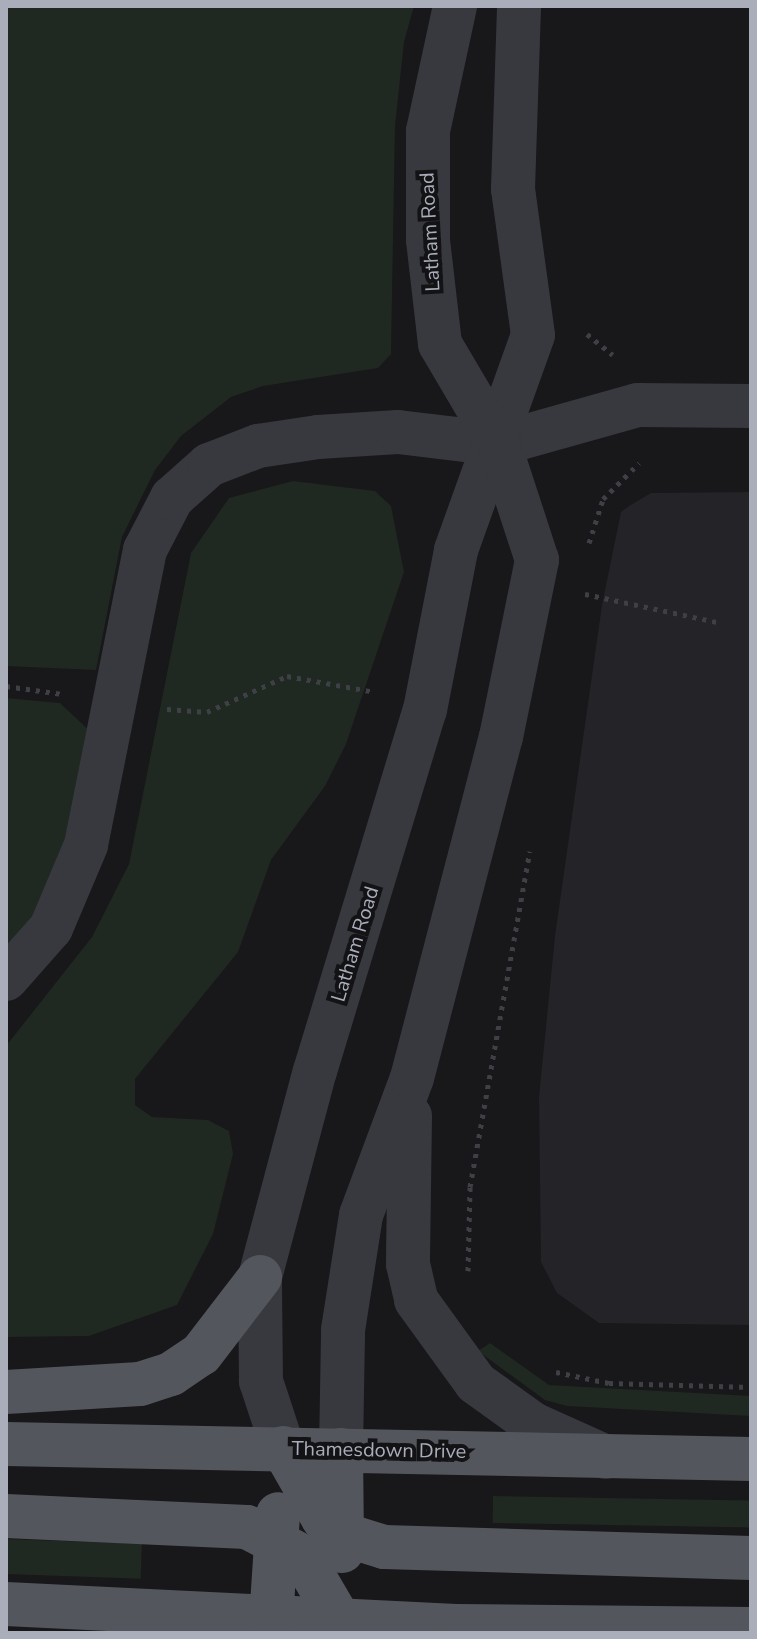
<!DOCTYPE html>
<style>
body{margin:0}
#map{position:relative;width:757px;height:1639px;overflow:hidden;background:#18171a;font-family:"Nunito Sans",sans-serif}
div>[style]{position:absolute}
.built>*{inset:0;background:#242327}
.green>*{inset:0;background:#1f2821;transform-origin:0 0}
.path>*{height:5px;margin-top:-2.5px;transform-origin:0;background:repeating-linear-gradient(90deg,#3e4046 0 4px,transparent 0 10px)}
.minor>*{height:44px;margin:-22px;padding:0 22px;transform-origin:22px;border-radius:22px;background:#38393f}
.major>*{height:44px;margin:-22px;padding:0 22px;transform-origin:22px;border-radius:22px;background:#54565e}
span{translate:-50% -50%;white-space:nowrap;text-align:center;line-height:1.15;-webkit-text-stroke:8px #131215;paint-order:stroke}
.street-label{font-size:20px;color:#a9aeba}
.frame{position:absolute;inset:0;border:8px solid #a9aeba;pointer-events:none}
</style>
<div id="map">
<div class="built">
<div style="clip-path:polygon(751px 492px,751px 1325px,599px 1323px,557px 1293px,541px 1262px,539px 1097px,555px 936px,602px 605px,621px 512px,629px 506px,651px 493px)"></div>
</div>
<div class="green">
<div style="clip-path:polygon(6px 6px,414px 6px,404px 42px,395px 126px,391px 354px,378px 368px,263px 386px,231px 397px,181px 436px,155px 470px,122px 537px,96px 670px,6px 666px)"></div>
<div style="clip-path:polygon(293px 481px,375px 491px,391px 506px,404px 572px,346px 744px,325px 786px,271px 860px,238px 952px,135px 1079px,135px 1105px,152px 1117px,208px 1120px,229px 1131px,233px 1154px,213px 1234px,177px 1305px,89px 1336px,6px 1337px,6px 1046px,92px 937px,129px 864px,191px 553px,229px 498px)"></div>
<div style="clip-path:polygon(6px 698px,60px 703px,92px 733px,74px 837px,37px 912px,6px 950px)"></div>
<div style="clip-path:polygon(490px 1343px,549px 1385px,751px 1396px,751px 1416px,567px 1406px,545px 1400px,478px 1351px)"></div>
<div style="left:493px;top:1496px;width:258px;height:27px;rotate:1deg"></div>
<div style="left:6px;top:1539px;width:136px;height:35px;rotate:2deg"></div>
</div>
<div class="path">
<div style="left:587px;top:334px;width:33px;rotate:39deg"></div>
<div style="left:589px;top:543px;width:46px;rotate:-72.3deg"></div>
<div style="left:603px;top:499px;width:51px;rotate:-45deg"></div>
<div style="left:585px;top:594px;width:139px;rotate:12deg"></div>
<div style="left:6px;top:686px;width:57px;rotate:8.1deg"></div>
<div style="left:167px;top:709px;width:40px;rotate:4.3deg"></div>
<div style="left:207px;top:712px;width:88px;rotate:-24.2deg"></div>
<div style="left:287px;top:676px;width:89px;rotate:10.3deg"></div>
<div style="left:468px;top:1271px;width:84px;rotate:-88.6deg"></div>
<div style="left:470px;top:1187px;width:341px;rotate:-79.9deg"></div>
<div style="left:556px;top:1372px;width:54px;rotate:11.7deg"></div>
<div style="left:609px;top:1383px;width:142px;rotate:1.6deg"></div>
</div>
<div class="minor">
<div style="left:6px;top:979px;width:68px;rotate:-48.6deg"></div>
<div style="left:51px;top:928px;width:90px;rotate:-67.1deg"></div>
<div style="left:86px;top:845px;width:301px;rotate:-78.7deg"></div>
<div style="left:145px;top:550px;width:59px;rotate:-62.6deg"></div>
<div style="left:172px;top:498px;width:50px;rotate:-41.7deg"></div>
<div style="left:209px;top:465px;width:53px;rotate:-21.2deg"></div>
<div style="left:258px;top:446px;width:61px;rotate:-8.5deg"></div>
<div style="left:318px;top:437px;width:80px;rotate:-3.6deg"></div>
<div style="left:398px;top:432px;width:102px;rotate:6.8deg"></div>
<div style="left:499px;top:444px;width:144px;rotate:-15.7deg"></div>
<div style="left:638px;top:405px;width:113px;rotate:0.5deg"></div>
<div style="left:410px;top:1116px;width:148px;rotate:90.8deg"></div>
<div style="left:408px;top:1264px;width:37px;rotate:77deg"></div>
<div style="left:416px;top:1300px;width:102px;rotate:54.1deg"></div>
<div style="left:476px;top:1383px;width:70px;rotate:35.7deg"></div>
<div style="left:533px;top:1424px;width:80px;rotate:24.3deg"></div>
<div style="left:283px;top:1448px;width:71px;rotate:-108.2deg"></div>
<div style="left:261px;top:1381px;width:104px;rotate:-90.6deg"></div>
<div style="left:260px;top:1277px;width:213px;rotate:-75.1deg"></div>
<div style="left:315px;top:1071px;width:377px;rotate:-73.1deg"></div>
<div style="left:425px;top:710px;width:163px;rotate:-79deg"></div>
<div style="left:456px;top:550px;width:228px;rotate:-70.3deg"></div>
<div style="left:533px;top:335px;width:147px;rotate:-97.8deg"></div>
<div style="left:513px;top:189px;width:183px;rotate:-88.1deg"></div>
<div style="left:341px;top:1450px;width:120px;rotate:-89deg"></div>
<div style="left:343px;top:1330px;width:116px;rotate:-81.1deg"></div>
<div style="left:361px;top:1215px;width:146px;rotate:-69.6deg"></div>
<div style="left:412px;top:1078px;width:352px;rotate:-75.4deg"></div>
<div style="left:501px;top:737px;width:181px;rotate:-78.5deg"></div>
<div style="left:537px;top:560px;width:122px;rotate:-108.1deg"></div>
<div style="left:499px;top:444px;width:116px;rotate:-120.5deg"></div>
<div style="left:440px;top:344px;width:105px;rotate:-96.6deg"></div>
<div style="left:428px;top:240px;width:109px;rotate:-90deg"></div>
<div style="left:428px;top:131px;width:128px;rotate:-77.8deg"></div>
</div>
<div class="major">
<div style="left:6px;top:1392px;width:134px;rotate:-3.4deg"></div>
<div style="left:140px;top:1384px;width:33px;rotate:-18deg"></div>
<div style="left:171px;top:1374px;width:36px;rotate:-34deg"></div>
<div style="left:201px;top:1354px;width:97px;rotate:-52.5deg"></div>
<div style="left:6px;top:1444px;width:745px;rotate:1.15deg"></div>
<div style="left:283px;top:1448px;width:81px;rotate:60.3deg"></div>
<div style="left:323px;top:1518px;width:25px;rotate:40deg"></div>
<div style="left:342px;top:1534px;width:44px;rotate:17.2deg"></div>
<div style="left:384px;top:1547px;width:367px;rotate:1.7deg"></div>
<div style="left:341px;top:1450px;width:101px;rotate:89.4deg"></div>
<div style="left:6px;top:1516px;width:241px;rotate:2.6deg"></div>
<div style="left:247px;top:1527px;width:62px;rotate:27.8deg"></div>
<div style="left:302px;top:1556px;width:75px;rotate:59.7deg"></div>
<div style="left:6px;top:1604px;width:450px;rotate:2.8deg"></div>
<div style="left:455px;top:1626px;width:296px;rotate:0.6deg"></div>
<div style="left:271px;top:1620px;width:106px;rotate:-86.2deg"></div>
</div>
<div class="street-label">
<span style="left:430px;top:232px;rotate:-93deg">Latham Road</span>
<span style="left:355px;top:944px;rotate:-73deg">Latham Road</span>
<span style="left:379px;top:1450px;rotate:1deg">Thamesdown Drive</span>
</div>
<div class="frame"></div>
</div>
